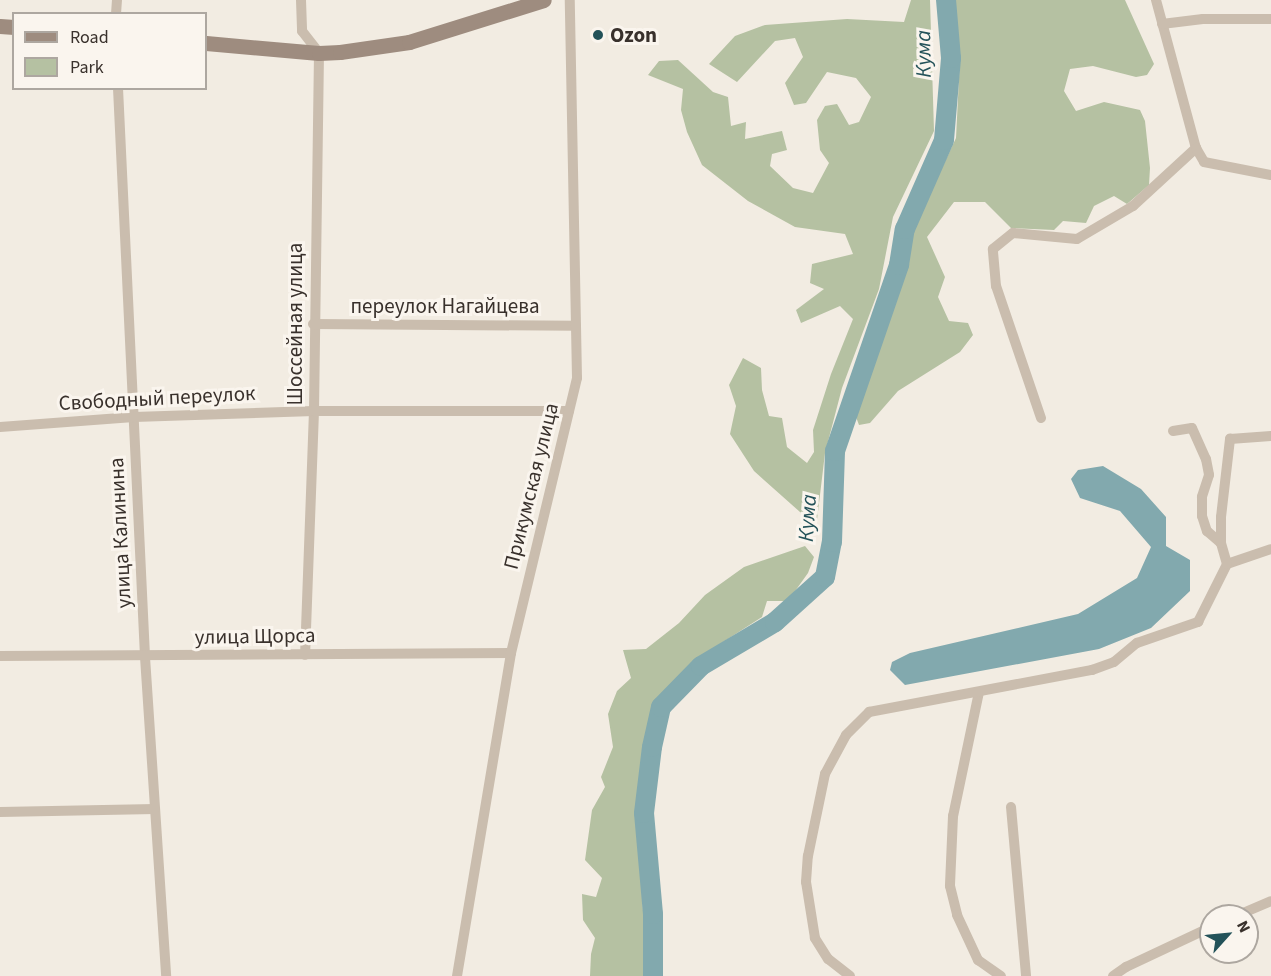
<!DOCTYPE html>
<meta charset="utf-8">
<style>
body{margin:0}
#map{position:relative;width:1271px;height:976px;overflow:hidden;background:#f2ece2;font-family:"Source Sans 3",sans-serif}
div>[style]{position:absolute}
.green>*{inset:0;background:#b5c1a2}
.water>*{inset:0;background:#82a9ae}
.river>*{height:20px;margin:-10px;padding:0 10px;transform-origin:10px;border-radius:10px;background:#82a9ae}
.street>*{height:10px;margin:-5px;padding:0 5px;transform-origin:5px;border-radius:5px;background:#cabdae}
.secondary>*{height:15px;margin:-7.5px;padding:0 7.5px;transform-origin:7.5px;border-radius:7.5px;background:#9e8c7f}
.dots>*{width:16px;height:16px;translate:-50% -50%;box-sizing:border-box;border:3px solid #faf5ee;border-radius:50%}
span{translate:-50% -50%;white-space:nowrap;text-align:center;line-height:1.15;-webkit-text-stroke:6px #faf5ee;paint-order:stroke}
.poi-label{font-size:21px;color:#39312c;font-weight:700}
.left{translate:0 -50%;text-align:left}
.street-label{font-size:21px;color:#39312c}
.water-label{font-size:22px;color:#235259;font-style:italic}
.legend{position:absolute;left:12px;top:12px;width:195px;height:78px;box-sizing:border-box;background:#faf5ee;border:2px solid #ada7a0;margin:0;padding:8px 10px;list-style:none;font-size:18px;color:#39312c}
.legend li{display:flex;align-items:center;gap:12px;height:30px}
.legend b{width:30px;border:2px solid #ada7a0}
.north{position:absolute;left:1199px;top:904px;width:60px;height:60px;box-sizing:border-box;background:#faf5ee;border:2px solid #ada7a0;border-radius:50%;rotate:63deg;font-size:16px;font-weight:700;line-height:24px;text-align:center;color:#39312c}
.north::after{content:'';display:block;margin:auto;width:21px;height:27px;background:#235259;clip-path:polygon(50% 0,100% 100%,50% 72%,0 100%)}
</style>
<div id="map">
<div class="green">
<div style="clip-path:polygon(911px 0,930px 0,934px 131px,893px 217px,879px 289px,842px 388px,825px 453px,817px 520px,800px 512px,754px 471px,730px 434px,736px 406px,729px 385px,743px 358px,761px 368px,762px 390px,769px 416px,782px 418px,787px 447px,807px 463px,814px 452px,813px 430px,831px 374px,853px 319px,840px 306px,801px 323px,796px 310px,824px 289px,810px 283px,812px 264px,853px 254px,845px 234px,795px 227px,748px 201px,702px 165px,687px 132px,681px 110px,683px 89px,648px 75px,659px 61px,678px 60px,713px 92px,728px 97px,731px 126px,746px 122px,745px 139px,782px 131px,787px 150px,772px 154px,770px 166px,793px 188px,813px 193px,829px 163px,820px 150px,817px 120px,825px 106px,837px 104px,849px 125px,859px 122px,871px 97px,856px 78px,827px 72px,806px 103px,794px 105px,785px 83px,803px 57px,795px 38px,775px 41px,737px 82px,709px 64px,735px 36px,765px 25px,847px 19px,904px 22px)"></div>
<div style="clip-path:polygon(952px 0,1125px 0,1154px 64px,1147px 75px,1136px 77px,1093px 66px,1070px 69px,1064px 91px,1076px 111px,1104px 102px,1140px 110px,1145px 121px,1150px 168px,1149px 185px,1127px 204px,1114px 196px,1094px 206px,1086px 223px,1063px 221px,1054px 230px,1011px 228px,985px 202px,954px 202px,927px 237px,945px 277px,938px 297px,949px 321px,968px 323px,973px 335px,960px 352px,898px 391px,870px 423px,859px 425px,856px 417px,905px 272px,912px 232px,956px 138px,960px 58px)"></div>
<div style="clip-path:polygon(805px 546px,814px 557px,808px 573px,788px 601px,767px 601px,762px 617px,695px 660px,655px 703px,643px 749px,637px 813px,647px 976px,590px 976px,591px 954px,595px 938px,583px 920px,582px 894px,596px 897px,602px 878px,585px 860px,592px 810px,605px 787px,601px 777px,613px 747px,608px 714px,617px 691px,631px 678px,623px 650px,646px 649px,679px 623px,705px 595px,744px 567px)"></div>
</div>
<div class="water">
<div style="clip-path:polygon(1103px 466px,1141px 489px,1166px 517px,1166px 546px,1190px 560px,1190px 591px,1151px 628px,1099px 649px,905px 685px,890px 670px,892px 662px,910px 653px,1078px 614px,1137px 578px,1151px 547px,1120px 511px,1080px 498px,1071px 479px,1078px 470px)"></div>
</div>
<div class="river">
<div style="left:653px;top:976px;width:62px;rotate:-90deg"></div>
<div style="left:653px;top:914px;width:101px;rotate:-95.1deg"></div>
<div style="left:644px;top:813px;width:66px;rotate:-83.1deg"></div>
<div style="left:652px;top:747px;width:41px;rotate:-77.3deg"></div>
<div style="left:661px;top:707px;width:57px;rotate:-45.7deg"></div>
<div style="left:701px;top:666px;width:86px;rotate:-30.7deg"></div>
<div style="left:775px;top:622px;width:67px;rotate:-42deg"></div>
<div style="left:825px;top:577px;width:36px;rotate:-79deg"></div>
<div style="left:832px;top:542px;width:91px;rotate:-88.1deg"></div>
<div style="left:835px;top:451px;width:197px;rotate:-71deg"></div>
<div style="left:899px;top:265px;width:36px;rotate:-81deg"></div>
<div style="left:905px;top:229px;width:97px;rotate:-66.3deg"></div>
<div style="left:944px;top:140px;width:82px;rotate:-85.1deg"></div>
<div style="left:951px;top:58px;width:58px;rotate:-94.9deg"></div>
</div>
<div class="street">
<div style="left:301px;top:0;width:31px;rotate:88deg"></div>
<div style="left:302px;top:31px;width:28px;rotate:52deg"></div>
<div style="left:319px;top:53px;width:358px;rotate:90.8deg"></div>
<div style="left:314px;top:411px;width:244px;rotate:92.1deg"></div>
<div style="left:1156px;top:0;width:153px;rotate:74.9deg"></div>
<div style="left:116px;top:14px;width:14px;rotate:-86deg"></div>
<div style="left:1162px;top:24px;width:41px;rotate:-7deg"></div>
<div style="left:1203px;top:19px;width:68px"></div>
<div style="left:118px;top:88px;width:570px;rotate:87.28deg"></div>
<div style="left:145px;top:657px;width:320px;rotate:86.2deg"></div>
<div style="left:313px;top:324px;width:263px;rotate:0.4deg"></div>
<div style="left:1041px;top:418px;width:139px;rotate:-108.8deg"></div>
<div style="left:996px;top:286px;width:37px;rotate:-95deg"></div>
<div style="left:993px;top:249px;width:26px;rotate:-39deg"></div>
<div style="left:1013px;top:233px;width:64px;rotate:5.4deg"></div>
<div style="left:1077px;top:239px;width:65px;rotate:-30.5deg"></div>
<div style="left:1133px;top:206px;width:86px;rotate:-42.6deg"></div>
<div style="left:1196px;top:148px;width:16px;rotate:60deg"></div>
<div style="left:1204px;top:162px;width:68px;rotate:11deg"></div>
<div style="left:0;top:427px;width:134px;rotate:-4.3deg"></div>
<div style="left:134px;top:417px;width:180px;rotate:-1.9deg"></div>
<div style="left:314px;top:411px;width:255px"></div>
<div style="left:1173px;top:431px;width:19px;rotate:-9deg"></div>
<div style="left:1192px;top:428px;width:34px;rotate:66deg"></div>
<div style="left:1206px;top:459px;width:16px;rotate:79deg"></div>
<div style="left:1209px;top:475px;width:23px;rotate:108deg"></div>
<div style="left:1202px;top:497px;width:19px;rotate:90deg"></div>
<div style="left:1202px;top:516px;width:16px;rotate:72deg"></div>
<div style="left:1207px;top:531px;width:18px;rotate:41deg"></div>
<div style="left:1227px;top:564px;width:46px;rotate:-18.8deg"></div>
<div style="left:0;top:656px;width:511px;rotate:-0.34deg"></div>
<div style="left:979px;top:692px;width:127px;rotate:101.8deg"></div>
<div style="left:953px;top:816px;width:70px;rotate:92.5deg"></div>
<div style="left:950px;top:886px;width:30px;rotate:76deg"></div>
<div style="left:957px;top:915px;width:50px;rotate:65deg"></div>
<div style="left:978px;top:960px;width:28px;rotate:35deg"></div>
<div style="left:1011px;top:807px;width:170px;rotate:84.9deg"></div>
<div style="left:0;top:812px;width:155px;rotate:-1.1deg"></div>
<div style="left:1236px;top:916px;width:38px;rotate:-23deg"></div>
<div style="left:457px;top:976px;width:327px;rotate:-80.5deg"></div>
<div style="left:511px;top:653px;width:283px;rotate:-76.5deg"></div>
<div style="left:577px;top:378px;width:378px;rotate:-91.1deg"></div>
<div style="left:850px;top:976px;width:28px;rotate:-142deg"></div>
<div style="left:828px;top:959px;width:25px;rotate:-122deg"></div>
<div style="left:815px;top:938px;width:57px;rotate:-99.1deg"></div>
<div style="left:806px;top:882px;width:26px;rotate:-86deg"></div>
<div style="left:808px;top:856px;width:84px;rotate:-78.3deg"></div>
<div style="left:825px;top:774px;width:44px;rotate:-61.7deg"></div>
<div style="left:846px;top:735px;width:33px;rotate:-45deg"></div>
<div style="left:869px;top:712px;width:227px;rotate:-10.7deg"></div>
<div style="left:1092px;top:670px;width:23px;rotate:-20deg"></div>
<div style="left:1114px;top:662px;width:30px;rotate:-40deg"></div>
<div style="left:1137px;top:643px;width:65px;rotate:-19deg"></div>
<div style="left:1198px;top:622px;width:65px;rotate:-63.4deg"></div>
<div style="left:1227px;top:564px;width:22px;rotate:-106deg"></div>
<div style="left:1221px;top:543px;width:26px;rotate:-90deg"></div>
<div style="left:1221px;top:517px;width:79px;rotate:-83.4deg"></div>
<div style="left:1230px;top:439px;width:41px;rotate:-4.2deg"></div>
<div style="left:1113px;top:976px;width:16px;rotate:-35deg"></div>
<div style="left:1126px;top:967px;width:94px;rotate:-25.2deg"></div>
</div>
<div class="secondary">
<div style="left:0;top:26px;width:14px;rotate:4deg"></div>
<div style="left:206px;top:43px;width:113px;rotate:5.1deg"></div>
<div style="left:319px;top:53px;width:21px;rotate:-3deg"></div>
<div style="left:340px;top:52px;width:70px;rotate:-8.2deg"></div>
<div style="left:409px;top:42px;width:141px;rotate:-17.3deg"></div>
</div>
<div class="dots">
<div style="left:598px;top:35px;background:#235259"></div>
</div>
<div class="poi-label">
<span class="left" style="left:610px;top:35px">Ozon</span>
</div>
<div class="street-label">
<span style="left:445px;top:306px">переулок Нагайцева</span>
<span style="left:295px;top:324px;rotate:-90deg">Шоссейная улица</span>
<span style="left:157px;top:398px;rotate:-3deg">Свободный переулок</span>
<span style="left:531px;top:486px;rotate:-76deg">Прикумская улица</span>
<span style="left:120px;top:533px;rotate:-93deg">улица Калинина</span>
<span style="left:255px;top:636px;rotate:-1deg">улица Щорса</span>
</div>
<div class="water-label">
<span style="left:924px;top:54px;rotate:-91deg">Кума</span>
<span style="left:808px;top:518px;rotate:-86deg">Кума</span>
</div>
<ul class="legend">
<li><b style="height:8px;background:#9e8c7f"></b>Road</li>
<li><b style="height:16px;background:#b5c1a2"></b>Park</li>
</ul>
<div class="north">N</div>
</div>
